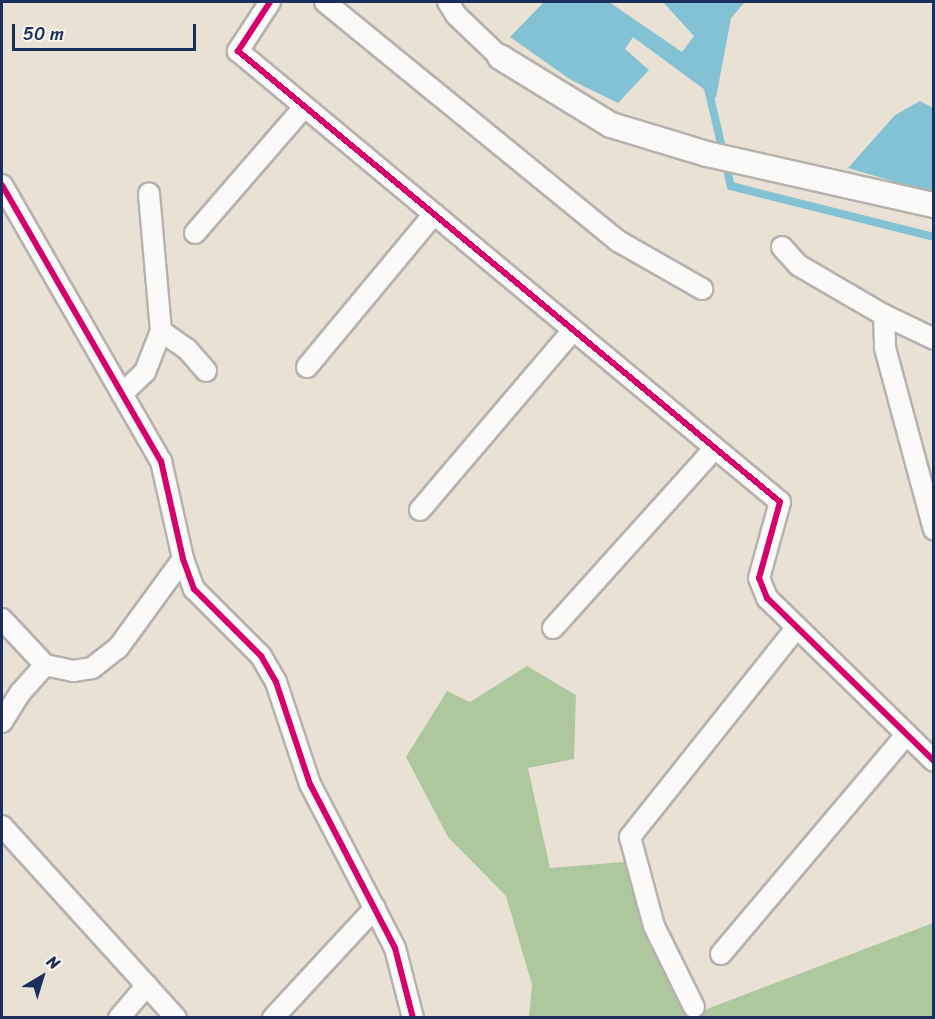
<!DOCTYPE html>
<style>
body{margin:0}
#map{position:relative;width:935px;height:1019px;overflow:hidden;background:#e9e1d3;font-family:Sriracha,sans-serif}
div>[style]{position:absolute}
.forest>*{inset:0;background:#aec89d}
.water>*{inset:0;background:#83c1d4}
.stream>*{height:8px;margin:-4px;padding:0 4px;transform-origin:4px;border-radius:4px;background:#83c1d4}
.roads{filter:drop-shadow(2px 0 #b5b2ae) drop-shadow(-2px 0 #b5b2ae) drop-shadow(0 2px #b5b2ae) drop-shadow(0 -2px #b5b2ae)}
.minor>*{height:20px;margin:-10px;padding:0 10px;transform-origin:10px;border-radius:10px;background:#fcfaf8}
.tertiary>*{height:24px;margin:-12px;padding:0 12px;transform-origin:12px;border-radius:12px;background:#fcfaf8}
.cycleway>*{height:6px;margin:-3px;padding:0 3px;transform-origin:3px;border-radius:3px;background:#d6006c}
span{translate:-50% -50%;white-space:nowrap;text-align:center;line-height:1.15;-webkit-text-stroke:5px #fbf7ec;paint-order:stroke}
.frame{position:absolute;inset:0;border:3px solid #1b2f5e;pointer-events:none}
.north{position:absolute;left:12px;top:947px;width:60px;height:60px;-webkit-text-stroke:4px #fbf7ec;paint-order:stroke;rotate:38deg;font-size:16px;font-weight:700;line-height:24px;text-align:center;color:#1b2f5e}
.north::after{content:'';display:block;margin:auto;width:21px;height:27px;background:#1b2f5e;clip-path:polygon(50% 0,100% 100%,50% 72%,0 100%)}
.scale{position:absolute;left:12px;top:24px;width:184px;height:27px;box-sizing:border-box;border:3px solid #1b2f5e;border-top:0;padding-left:8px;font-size:18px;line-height:21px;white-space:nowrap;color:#1b2f5e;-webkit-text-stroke:4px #fbf7ec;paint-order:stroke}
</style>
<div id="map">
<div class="forest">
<div style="clip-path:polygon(527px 666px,576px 695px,574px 759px,528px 768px,550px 868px,624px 862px,642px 921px,686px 1017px,933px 923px,933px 1017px,529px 1017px,532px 985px,506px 896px,448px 837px,406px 757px,447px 691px,470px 702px)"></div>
</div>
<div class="water">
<div style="clip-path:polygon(544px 2px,609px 2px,682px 52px,694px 36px,663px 2px,745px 2px,731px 18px,716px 98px,633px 37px,625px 49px,649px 70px,618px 103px,571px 80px,510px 37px)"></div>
<div style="clip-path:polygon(920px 101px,933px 108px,933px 193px,848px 168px,895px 115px)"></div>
</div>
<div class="stream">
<div style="left:707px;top:84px;width:105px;rotate:76.8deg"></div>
<div style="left:731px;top:186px;width:209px;rotate:14.1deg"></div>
</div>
<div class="roads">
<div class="minor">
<div style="left:270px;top:2px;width:59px;rotate:123.1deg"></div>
<div style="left:238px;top:51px;width:705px;rotate:39.76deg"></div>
<div style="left:780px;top:502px;width:79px;rotate:105.4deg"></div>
<div style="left:759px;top:578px;width:22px;rotate:68deg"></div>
<div style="left:767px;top:598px;width:233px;rotate:44.3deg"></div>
<div style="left:325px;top:2px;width:378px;rotate:39.2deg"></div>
<div style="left:618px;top:241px;width:97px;rotate:29.7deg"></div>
<div style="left:448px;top:2px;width:15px;rotate:58deg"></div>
<div style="left:456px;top:15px;width:61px;rotate:43.7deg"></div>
<div style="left:2px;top:185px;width:319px;rotate:60.1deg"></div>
<div style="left:161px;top:461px;width:100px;rotate:77.3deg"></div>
<div style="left:183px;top:559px;width:32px;rotate:70deg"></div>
<div style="left:194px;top:589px;width:95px;rotate:45deg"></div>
<div style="left:261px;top:656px;width:30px;rotate:60deg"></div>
<div style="left:276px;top:682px;width:108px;rotate:71.6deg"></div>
<div style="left:310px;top:784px;width:185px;rotate:62.6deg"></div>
<div style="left:395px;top:948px;width:72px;rotate:75.6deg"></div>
<div style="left:195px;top:233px;width:167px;rotate:-49.1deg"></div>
<div style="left:782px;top:247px;width:24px;rotate:48deg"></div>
<div style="left:798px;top:265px;width:99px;rotate:30.2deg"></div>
<div style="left:884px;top:315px;width:55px;rotate:25.6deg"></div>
<div style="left:884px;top:315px;width:33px;rotate:88deg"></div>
<div style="left:885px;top:348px;width:188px;rotate:74.9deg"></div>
<div style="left:161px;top:331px;width:32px;rotate:35deg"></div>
<div style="left:187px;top:349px;width:29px;rotate:49deg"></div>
<div style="left:307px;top:367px;width:199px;rotate:-50.3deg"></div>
<div style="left:122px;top:394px;width:32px;rotate:-44deg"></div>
<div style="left:145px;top:372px;width:44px;rotate:-68.7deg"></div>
<div style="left:161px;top:331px;width:138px;rotate:-95deg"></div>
<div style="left:420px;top:510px;width:236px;rotate:-49.6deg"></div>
<div style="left:2px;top:619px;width:63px;rotate:46.9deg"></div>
<div style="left:45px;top:665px;width:29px;rotate:12deg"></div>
<div style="left:73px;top:671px;width:19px;rotate:-9deg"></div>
<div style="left:92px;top:668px;width:33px;rotate:-38deg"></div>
<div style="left:118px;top:648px;width:110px;rotate:-53.9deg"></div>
<div style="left:553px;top:628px;width:242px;rotate:-48deg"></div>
<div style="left:2px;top:722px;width:34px;rotate:-58deg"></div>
<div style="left:20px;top:693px;width:38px;rotate:-48deg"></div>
<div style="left:2px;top:826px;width:259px;rotate:47.8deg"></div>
<div style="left:721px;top:954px;width:287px;rotate:-49.8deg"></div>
<div style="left:694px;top:1007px;width:90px;rotate:-116.3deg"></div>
<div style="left:654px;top:926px;width:92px;rotate:-105.1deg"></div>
<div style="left:630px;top:837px;width:268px;rotate:-51.5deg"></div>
<div style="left:119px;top:1018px;width:43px;rotate:-49.7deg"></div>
<div style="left:273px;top:1018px;width:150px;rotate:-47.2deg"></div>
</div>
<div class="tertiary">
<div style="left:500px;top:57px;width:130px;rotate:31.5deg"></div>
<div style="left:611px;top:125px;width:100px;rotate:16.8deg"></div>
<div style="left:707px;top:154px;width:233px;rotate:12.7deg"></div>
</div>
</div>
<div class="cycleway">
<div style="left:270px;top:2px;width:59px;rotate:123.1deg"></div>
<div style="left:238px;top:51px;width:705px;rotate:39.76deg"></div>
<div style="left:780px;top:502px;width:79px;rotate:105.4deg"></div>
<div style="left:759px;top:578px;width:22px;rotate:68deg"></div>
<div style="left:767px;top:598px;width:233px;rotate:44.3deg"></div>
<div style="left:2px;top:185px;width:319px;rotate:60.1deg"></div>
<div style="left:161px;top:461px;width:100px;rotate:77.3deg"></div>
<div style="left:183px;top:559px;width:32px;rotate:70deg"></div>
<div style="left:194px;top:589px;width:95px;rotate:45deg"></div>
<div style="left:261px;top:656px;width:30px;rotate:60deg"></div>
<div style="left:276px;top:682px;width:108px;rotate:71.6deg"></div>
<div style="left:310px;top:784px;width:185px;rotate:62.6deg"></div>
<div style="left:395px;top:948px;width:72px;rotate:75.6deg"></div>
</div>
<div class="frame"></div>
<div class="north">N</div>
<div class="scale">50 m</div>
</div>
